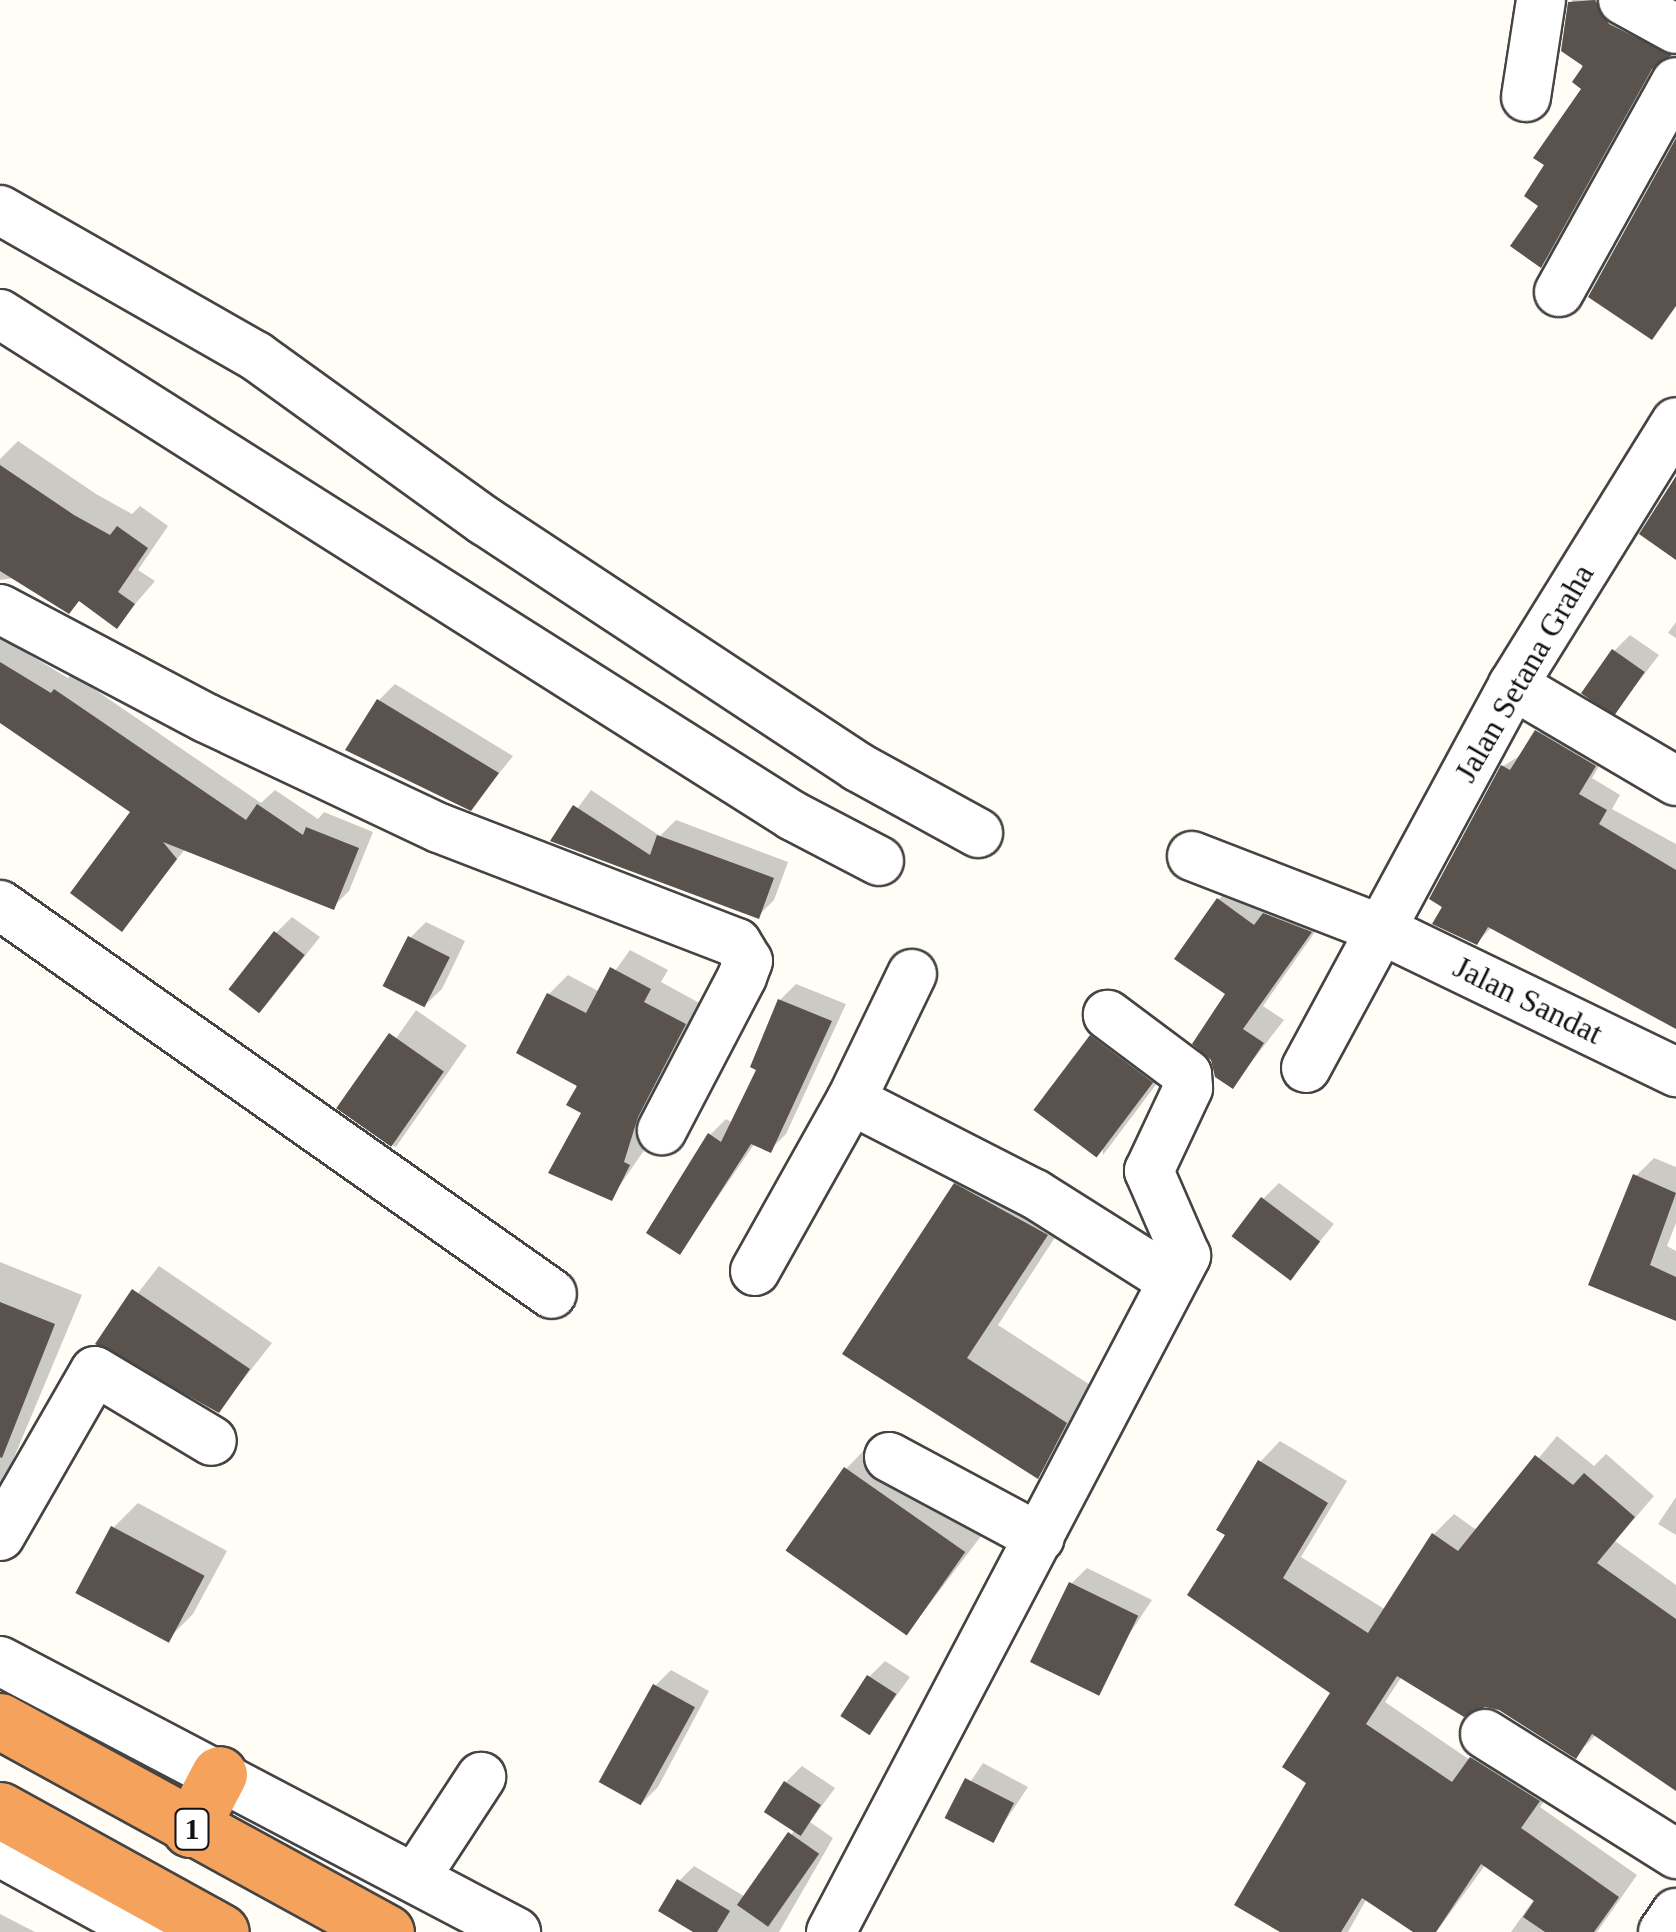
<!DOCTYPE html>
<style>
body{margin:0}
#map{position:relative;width:1676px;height:1932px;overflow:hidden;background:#fffdf5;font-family:Georgia,serif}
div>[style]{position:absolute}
.shadow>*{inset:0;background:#0003;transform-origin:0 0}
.building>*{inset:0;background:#5a524d;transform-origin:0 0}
.roads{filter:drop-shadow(2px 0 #444) drop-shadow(-2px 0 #444) drop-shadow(0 2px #444) drop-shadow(0 -2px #444)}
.minor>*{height:48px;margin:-24px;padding:0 24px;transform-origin:24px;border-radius:24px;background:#fff}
.highway>*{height:55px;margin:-27.5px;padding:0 27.5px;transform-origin:27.5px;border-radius:27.5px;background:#f5a25d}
span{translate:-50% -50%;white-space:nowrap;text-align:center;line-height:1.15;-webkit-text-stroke:10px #fff;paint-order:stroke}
.shield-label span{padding:2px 8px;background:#fff;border:2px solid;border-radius:8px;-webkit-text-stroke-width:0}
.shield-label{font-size:30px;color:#111;font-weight:700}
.street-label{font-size:32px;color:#111}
</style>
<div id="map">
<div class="shadow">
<div style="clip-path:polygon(1572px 0,1619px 0,1676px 48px,1662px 59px,1556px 249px,1541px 264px,1548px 165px,1585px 88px)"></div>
<div style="clip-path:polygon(18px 441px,96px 494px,132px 514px,140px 506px,168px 526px,138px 570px,155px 581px,117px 625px,81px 599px,14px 578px,0 580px,0 459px)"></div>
<div style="clip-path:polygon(1676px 622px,1676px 638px,1668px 633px)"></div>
<div style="clip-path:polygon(1630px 635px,1659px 655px,1616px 711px,1614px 651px)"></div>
<div style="clip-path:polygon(0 637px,68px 678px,72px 674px,261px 803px,275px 790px,318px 819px,324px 812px,373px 832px,349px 891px,333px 907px,186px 848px,122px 929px,133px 811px,0 720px)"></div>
<div style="clip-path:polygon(395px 684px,513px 756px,471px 808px,379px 700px)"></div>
<div style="clip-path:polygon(1552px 716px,1609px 750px,1592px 778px,1620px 795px,1612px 809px,1676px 844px,1676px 1026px,1492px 927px,1477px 942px,1432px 898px,1503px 766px,1523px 754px)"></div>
<div style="clip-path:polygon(591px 790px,660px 836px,676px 820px,788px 862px,774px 900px,758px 916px,554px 840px)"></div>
<div style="clip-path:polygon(1241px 878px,1331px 909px,1263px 1006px,1284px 1020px,1233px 1086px,1218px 900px)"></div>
<div style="clip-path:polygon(292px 917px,320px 937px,261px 1011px,276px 933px)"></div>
<div style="clip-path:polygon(426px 922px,465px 941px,442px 989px,425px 1005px,410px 938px)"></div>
<div style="clip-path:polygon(630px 950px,668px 970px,661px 982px,703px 1005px,656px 1096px,641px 1143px,647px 1146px,612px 1197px,551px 1172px,584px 1112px,549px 994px,568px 975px,600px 992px)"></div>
<div style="clip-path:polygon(796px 984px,846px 1004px,786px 1134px,770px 1150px,755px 1143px,680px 1252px,710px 1135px,726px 1119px,733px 1123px,760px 1068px,780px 1000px)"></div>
<div style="left:416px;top:1010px;width:62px;height:124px;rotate:35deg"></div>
<div style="clip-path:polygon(1116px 1012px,1176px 1058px,1103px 1155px,1092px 1037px)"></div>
<div style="clip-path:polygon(988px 1153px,1078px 1202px,998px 1325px,1098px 1390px,1070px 1444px,1037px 1476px,846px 1353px,956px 1185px)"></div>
<div style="clip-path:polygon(1654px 1158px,1676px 1167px,1676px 1223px,1667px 1246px,1676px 1251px,1676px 1320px,1591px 1284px,1636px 1176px)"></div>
<div style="clip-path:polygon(1279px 1183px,1334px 1224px,1290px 1278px,1263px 1199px)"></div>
<div style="clip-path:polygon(0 1262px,82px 1295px,0 1491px)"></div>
<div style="clip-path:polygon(159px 1266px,272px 1343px,219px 1410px,99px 1343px)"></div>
<div style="clip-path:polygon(1557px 1436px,1594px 1466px,1606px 1454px,1654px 1496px,1615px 1541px,1676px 1585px,1676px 1780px,1597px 1734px,1576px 1755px,1500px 1708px,1402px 1676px,1385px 1702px,1470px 1760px,1492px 1738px,1559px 1780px,1540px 1807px,1637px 1875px,1597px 1932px,1511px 1932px,1535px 1898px,1486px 1864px,1436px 1932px,1417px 1932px,1367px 1898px,1348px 1932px,1285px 1932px,1310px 1782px,1333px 1692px,1229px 1535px,1260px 1462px,1280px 1441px,1347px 1481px,1301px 1557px,1386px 1610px,1434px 1534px,1454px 1514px,1478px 1531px)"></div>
<div style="clip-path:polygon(870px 1444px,988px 1527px,908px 1632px,846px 1469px)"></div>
<div style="clip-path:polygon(1676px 1497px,1676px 1535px,1658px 1524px)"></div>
<div style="clip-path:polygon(138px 1503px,227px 1551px,193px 1614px,168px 1639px,113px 1528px)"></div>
<div style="clip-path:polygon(1087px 1568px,1152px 1600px,1092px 1690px,1071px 1584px)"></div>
<div style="clip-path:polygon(885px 1661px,910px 1677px,870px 1732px,869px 1677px)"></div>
<div style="clip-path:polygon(671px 1670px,709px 1691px,658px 1787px,642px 1803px,655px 1686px)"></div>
<div style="clip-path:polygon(983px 1763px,1028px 1787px,992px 1841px,947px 1817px)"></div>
<div style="clip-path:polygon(802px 1766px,835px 1788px,810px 1822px,833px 1838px,779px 1932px,697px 1932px,679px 1881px,694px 1866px,752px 1901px,795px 1829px,786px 1782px)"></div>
<div style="clip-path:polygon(0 1914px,35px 1932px,0 1932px)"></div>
</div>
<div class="building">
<div style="clip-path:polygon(1595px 0,1609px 24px,1672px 55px,1652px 69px,1541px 268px,1510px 246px,1538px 206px,1524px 196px,1544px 165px,1533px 158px,1581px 89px,1572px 82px,1583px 66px,1561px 51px,1568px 2px)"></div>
<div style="clip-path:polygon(1676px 138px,1676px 306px,1652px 340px,1588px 297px)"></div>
<div style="clip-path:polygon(0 465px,74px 515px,110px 535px,117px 526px,148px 548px,118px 592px,135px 604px,117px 629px,79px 601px,69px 614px,0 571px)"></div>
<div style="clip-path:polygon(1676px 476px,1676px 560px,1639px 534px)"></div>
<div style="left:1612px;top:649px;width:40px;height:54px;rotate:35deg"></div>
<div style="clip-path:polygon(0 662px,51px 693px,54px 689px,246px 820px,257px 804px,303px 835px,306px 827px,359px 848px,334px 910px,163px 842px,177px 859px,122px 932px,70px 893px,130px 812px,0 723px)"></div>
<div style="clip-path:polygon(377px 699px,499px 773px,471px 811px,345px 750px)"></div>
<div style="clip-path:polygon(1535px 730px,1596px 766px,1579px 794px,1607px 810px,1599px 824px,1676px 870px,1676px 1029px,1488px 927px,1477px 945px,1432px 924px,1442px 907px,1429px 899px,1501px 765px,1510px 770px)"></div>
<div style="clip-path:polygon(573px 805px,650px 855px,657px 835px,774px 878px,759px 919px,550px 841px)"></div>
<div style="clip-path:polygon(1217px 898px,1254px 925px,1263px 913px,1312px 932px,1243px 1029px,1264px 1043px,1233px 1089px,1215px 1077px,1211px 1060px,1192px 1044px,1225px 994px,1174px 959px)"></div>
<div style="left:274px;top:931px;width:39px;height:74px;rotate:38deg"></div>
<div style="left:408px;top:936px;width:47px;height:56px;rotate:27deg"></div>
<div style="clip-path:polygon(610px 967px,651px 989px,644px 1002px,686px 1024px,638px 1117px,624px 1162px,630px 1165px,612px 1201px,548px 1173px,581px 1113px,566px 1105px,577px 1086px,516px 1053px,547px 993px,586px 1013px)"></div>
<div style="clip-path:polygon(778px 999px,832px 1021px,771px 1153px,751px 1144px,680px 1255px,646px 1233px,708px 1133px,721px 1142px,756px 1070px,750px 1067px)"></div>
<div style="left:389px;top:1033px;width:67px;height:92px;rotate:35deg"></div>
<div style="left:1090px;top:1035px;width:79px;height:94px;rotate:37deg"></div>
<div style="clip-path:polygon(1633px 1174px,1676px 1193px,1650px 1265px,1676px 1277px,1676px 1321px,1588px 1285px)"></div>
<div style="clip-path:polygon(954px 1183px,1048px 1235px,967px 1358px,1067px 1423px,1038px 1479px,842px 1354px)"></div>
<div style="left:1261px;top:1197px;width:74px;height:49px;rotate:37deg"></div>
<div style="clip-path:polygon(132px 1289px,250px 1369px,219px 1413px,95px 1344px)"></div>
<div style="clip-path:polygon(0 1302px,55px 1324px,2px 1458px,0 1457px)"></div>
<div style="clip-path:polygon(1535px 1455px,1573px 1485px,1584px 1473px,1635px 1517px,1597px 1563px,1676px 1619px,1676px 1791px,1592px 1734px,1576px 1759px,1499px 1710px,1485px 1707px,1464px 1717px,1397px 1676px,1366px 1724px,1452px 1782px,1470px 1757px,1540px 1801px,1521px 1828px,1619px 1897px,1594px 1932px,1545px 1932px,1523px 1917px,1534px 1901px,1481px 1864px,1436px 1932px,1413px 1932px,1362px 1898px,1341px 1932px,1280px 1932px,1234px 1905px,1306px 1783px,1282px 1767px,1330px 1693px,1187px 1595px,1225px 1535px,1216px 1530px,1258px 1460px,1328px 1503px,1283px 1578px,1368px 1633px,1432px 1533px,1458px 1551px)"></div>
<div style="left:844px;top:1467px;width:148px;height:102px;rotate:35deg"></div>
<div style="left:111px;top:1526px;width:106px;height:76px;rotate:28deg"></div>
<div style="left:1069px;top:1582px;width:77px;height:89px;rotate:26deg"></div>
<div style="left:867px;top:1675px;width:35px;height:49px;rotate:33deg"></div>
<div style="left:653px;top:1684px;width:48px;height:112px;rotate:29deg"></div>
<div style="left:965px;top:1778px;width:55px;height:45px;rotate:27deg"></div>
<div style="left:784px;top:1781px;width:44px;height:37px;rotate:33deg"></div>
<div style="left:788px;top:1832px;width:38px;height:89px;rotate:35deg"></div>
<div style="clip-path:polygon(677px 1879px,730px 1911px,717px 1932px,693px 1932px,658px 1911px)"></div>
</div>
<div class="roads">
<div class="minor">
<div style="left:1623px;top:0;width:60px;rotate:28.7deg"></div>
<div style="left:1526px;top:97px;width:98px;rotate:-81.2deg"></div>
<div style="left:0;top:210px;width:295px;rotate:29.7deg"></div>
<div style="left:256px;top:356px;width:282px;rotate:35.8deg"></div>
<div style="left:485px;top:521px;width:447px;rotate:33.4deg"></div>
<div style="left:858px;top:767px;width:137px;rotate:28.8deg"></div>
<div style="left:1559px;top:292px;width:240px;rotate:-60.9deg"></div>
<div style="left:0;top:314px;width:939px;rotate:32.34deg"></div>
<div style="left:793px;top:816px;width:97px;rotate:27.6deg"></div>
<div style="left:0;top:609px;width:233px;rotate:27.9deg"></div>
<div style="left:206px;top:718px;width:258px;rotate:25.3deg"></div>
<div style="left:439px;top:828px;width:319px;rotate:21.1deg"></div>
<div style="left:737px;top:943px;width:21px;rotate:59deg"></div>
<div style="left:748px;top:961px;width:17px;rotate:111deg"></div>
<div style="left:742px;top:977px;width:173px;rotate:117.6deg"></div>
<div style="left:1513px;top:685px;width:189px;rotate:30.5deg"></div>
<div style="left:1192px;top:856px;width:202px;rotate:21.2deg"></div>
<div style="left:1380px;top:929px;width:329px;rotate:25.8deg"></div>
<div style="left:0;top:905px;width:675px;rotate:35.17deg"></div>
<div style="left:1306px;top:1068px;width:435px;rotate:-61.6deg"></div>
<div style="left:1513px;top:685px;width:309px;rotate:-58.2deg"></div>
<div style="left:851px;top:1100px;width:207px;rotate:27.1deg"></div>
<div style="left:1035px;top:1194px;width:161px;rotate:32.3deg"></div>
<div style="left:755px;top:1271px;width:196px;rotate:-60.7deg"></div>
<div style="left:851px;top:1100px;width:140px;rotate:-64.2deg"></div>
<div style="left:889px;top:1457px;width:171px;rotate:28.2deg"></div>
<div style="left:0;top:1536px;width:190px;rotate:-60.1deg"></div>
<div style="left:95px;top:1371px;width:136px;rotate:30.9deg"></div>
<div style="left:0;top:1661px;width:583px;rotate:27.71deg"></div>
<div style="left:1485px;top:1734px;width:226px;rotate:32.1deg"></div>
<div style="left:0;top:1852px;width:166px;rotate:28.7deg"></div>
<div style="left:415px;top:1878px;width:121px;rotate:-56.8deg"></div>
<div style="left:831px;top:1932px;width:764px;rotate:-62.29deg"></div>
<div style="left:1186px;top:1256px;width:93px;rotate:-113.5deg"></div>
<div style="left:1149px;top:1171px;width:92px;rotate:-64.8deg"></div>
<div style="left:1188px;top:1088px;width:14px;rotate:-94deg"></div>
<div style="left:1187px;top:1074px;width:99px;rotate:-143.2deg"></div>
<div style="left:1663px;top:1932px;width:23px;rotate:-56deg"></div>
</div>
<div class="highway">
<div style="left:0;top:1721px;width:440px;rotate:28.7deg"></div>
<div style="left:0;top:1810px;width:252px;rotate:28.9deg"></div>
<div style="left:190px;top:1829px;width:62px;rotate:-62.2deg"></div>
</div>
</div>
<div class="shield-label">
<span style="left:192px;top:1829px">1</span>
</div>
<div class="street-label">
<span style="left:1524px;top:673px;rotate:-60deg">Jalan Setana Graha</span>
<span style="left:1528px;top:1000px;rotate:26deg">Jalan Sandat</span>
</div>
</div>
